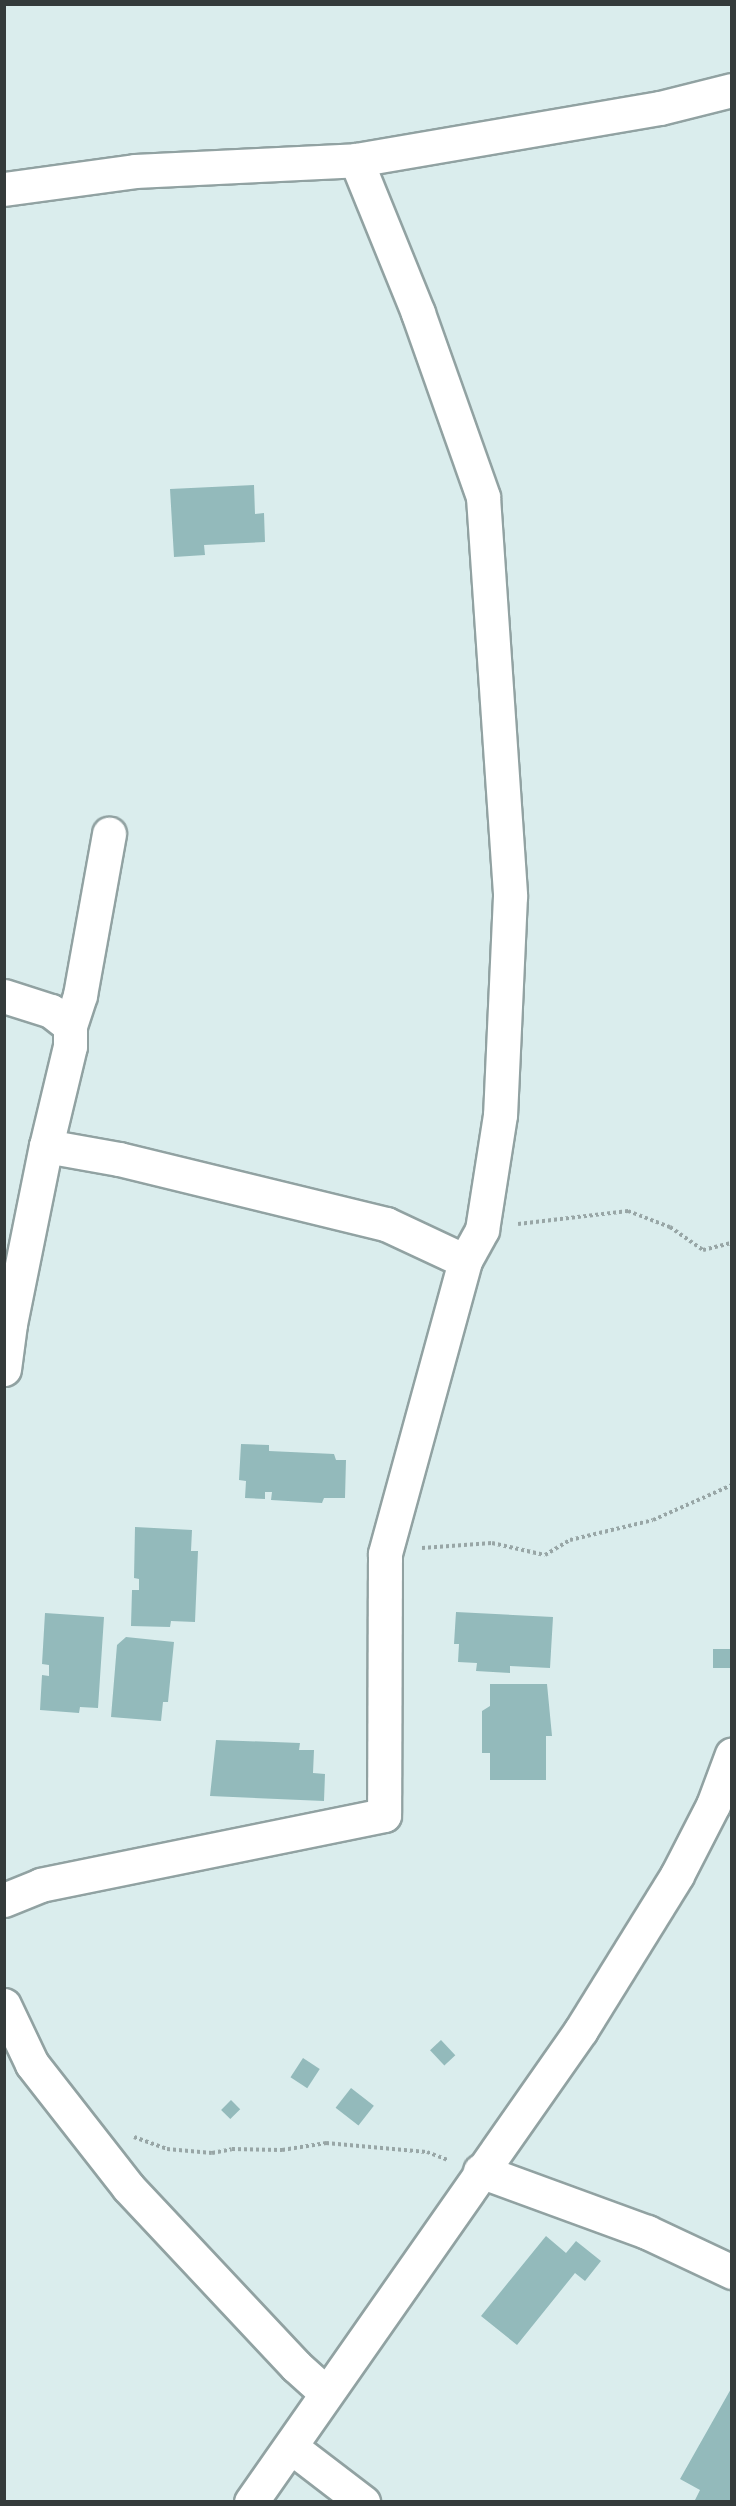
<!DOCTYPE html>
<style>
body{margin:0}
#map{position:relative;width:736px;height:2506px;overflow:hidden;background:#daeded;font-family:"Nunito Sans",sans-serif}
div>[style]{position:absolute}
.building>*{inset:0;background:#93babb;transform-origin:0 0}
.path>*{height:4px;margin-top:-2px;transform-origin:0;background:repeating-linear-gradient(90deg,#98a6a6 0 3px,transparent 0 6px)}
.roads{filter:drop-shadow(2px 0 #91a2a2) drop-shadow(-2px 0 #91a2a2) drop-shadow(0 2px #91a2a2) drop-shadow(0 -2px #91a2a2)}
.street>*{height:33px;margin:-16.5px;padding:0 16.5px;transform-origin:16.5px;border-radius:16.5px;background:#fff}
.secondary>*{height:33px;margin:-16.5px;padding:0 16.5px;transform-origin:16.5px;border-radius:16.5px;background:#fff}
span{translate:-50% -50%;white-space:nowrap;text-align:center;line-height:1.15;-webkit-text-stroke:5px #fff;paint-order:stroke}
.frame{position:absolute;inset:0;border:6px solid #343b3b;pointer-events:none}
</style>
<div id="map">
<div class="building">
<div style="clip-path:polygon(254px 485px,255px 514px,264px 513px,265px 542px,204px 545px,205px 555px,174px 557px,170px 489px)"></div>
<div style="clip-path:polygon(241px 1444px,269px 1445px,269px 1451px,334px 1454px,336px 1460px,346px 1460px,345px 1498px,324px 1498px,322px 1503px,271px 1500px,272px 1492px,265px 1492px,265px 1499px,245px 1498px,246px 1481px,239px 1480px)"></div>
<div style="clip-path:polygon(135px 1527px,192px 1530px,191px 1551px,198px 1551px,195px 1622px,171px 1621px,170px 1627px,131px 1626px,132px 1590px,139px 1590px,139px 1579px,134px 1578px)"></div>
<div style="clip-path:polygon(456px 1612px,553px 1617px,550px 1668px,510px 1666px,510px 1673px,476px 1671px,477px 1663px,458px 1662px,459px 1644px,454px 1644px)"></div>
<div style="clip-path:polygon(45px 1613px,104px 1617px,98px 1708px,80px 1707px,79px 1713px,40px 1710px,42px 1675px,49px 1676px,49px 1665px,42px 1664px)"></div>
<div style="clip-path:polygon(126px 1637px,174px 1642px,168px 1702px,163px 1702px,161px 1721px,111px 1717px,117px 1645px)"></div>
<div style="left:713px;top:1649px;width:19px;height:19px"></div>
<div style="clip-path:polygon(490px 1684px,547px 1684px,552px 1736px,546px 1736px,546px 1780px,490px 1780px,490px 1753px,482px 1753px,482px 1711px,490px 1706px)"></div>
<div style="clip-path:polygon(216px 1740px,300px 1743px,299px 1750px,314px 1750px,313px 1773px,325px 1774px,324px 1801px,210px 1796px)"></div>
<div style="left:441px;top:2040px;width:21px;height:15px;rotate:47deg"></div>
<div style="left:303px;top:2058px;width:20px;height:23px;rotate:33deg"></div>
<div style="left:351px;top:2088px;width:29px;height:25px;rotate:38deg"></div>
<div style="left:231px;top:2100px;width:13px;height:14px;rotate:45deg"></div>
<div style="clip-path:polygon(546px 2236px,566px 2253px,576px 2241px,601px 2261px,585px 2281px,575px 2273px,517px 2345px,481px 2316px)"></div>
<div style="clip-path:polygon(732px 2387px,732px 2502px,694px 2502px,700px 2490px,680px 2479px)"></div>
</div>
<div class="path">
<div style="left:518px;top:1224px;width:111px;rotate:-6.7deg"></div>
<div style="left:628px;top:1211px;width:45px;rotate:20.9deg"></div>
<div style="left:670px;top:1227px;width:40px;rotate:34.9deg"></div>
<div style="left:703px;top:1250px;width:30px;rotate:-14deg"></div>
<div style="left:422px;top:1548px;width:70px;rotate:-4.1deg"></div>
<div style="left:492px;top:1543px;width:54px;rotate:12.8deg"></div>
<div style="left:545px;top:1555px;width:29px;rotate:-31deg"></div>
<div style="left:570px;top:1540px;width:85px;rotate:-13.5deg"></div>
<div style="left:653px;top:1520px;width:86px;rotate:-23.9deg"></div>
<div style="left:134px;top:2137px;width:35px;rotate:20deg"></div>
<div style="left:167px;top:2149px;width:45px;rotate:5.1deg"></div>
<div style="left:212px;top:2153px;width:20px;rotate:-11deg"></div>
<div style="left:232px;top:2149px;width:50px;rotate:1.1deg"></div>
<div style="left:282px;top:2150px;width:45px;rotate:-9deg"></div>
<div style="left:326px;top:2143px;width:101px;rotate:5.1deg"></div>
<div style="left:427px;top:2152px;width:22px;rotate:21deg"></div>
</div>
<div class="roads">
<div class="street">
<div style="left:356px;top:160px;width:165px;rotate:67.9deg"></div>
<div style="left:418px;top:313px;width:195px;rotate:70.5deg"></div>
<div style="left:483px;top:497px;width:400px;rotate:86.1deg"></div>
<div style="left:510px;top:896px;width:219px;rotate:92.6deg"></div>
<div style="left:500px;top:1115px;width:116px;rotate:98.9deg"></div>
<div style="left:482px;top:1230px;width:35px;rotate:119deg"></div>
<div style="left:4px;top:996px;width:49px;rotate:17.7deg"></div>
<div style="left:51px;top:1011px;width:24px;rotate:38deg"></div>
<div style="left:46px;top:1146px;width:103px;rotate:-76.5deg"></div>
<div style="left:70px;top:1046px;width:20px;rotate:-90deg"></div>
<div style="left:70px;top:1026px;width:33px;rotate:-72deg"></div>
<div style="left:80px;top:995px;width:164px;rotate:-79.8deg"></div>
<div style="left:4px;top:1369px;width:45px;rotate:-82.4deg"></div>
<div style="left:10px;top:1324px;width:182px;rotate:-78.6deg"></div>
<div style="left:46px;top:1146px;width:74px;rotate:10.1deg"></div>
<div style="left:119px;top:1159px;width:275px;rotate:13.7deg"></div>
<div style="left:386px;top:1224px;width:87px;rotate:25.1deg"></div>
<div style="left:465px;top:1261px;width:304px;rotate:105.3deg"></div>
<div style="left:385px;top:1554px;width:261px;rotate:90.2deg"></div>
<div style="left:384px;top:1815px;width:350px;rotate:168.5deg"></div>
<div style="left:41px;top:1885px;width:40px;rotate:158deg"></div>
<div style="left:4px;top:2005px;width:65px;rotate:64.6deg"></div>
<div style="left:32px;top:2064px;width:156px;rotate:52deg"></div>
<div style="left:128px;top:2187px;width:245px;rotate:46.8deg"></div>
<div style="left:296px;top:2366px;width:40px;rotate:42deg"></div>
<div style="left:480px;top:2171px;width:178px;rotate:20.1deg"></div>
<div style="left:647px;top:2232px;width:94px;rotate:25.2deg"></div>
<div style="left:291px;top:2447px;width:91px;rotate:37.4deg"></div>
<div style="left:251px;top:2502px;width:576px;rotate:-55.04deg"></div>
<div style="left:581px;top:2030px;width:182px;rotate:-58.2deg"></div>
<div style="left:677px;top:1875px;width:79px;rotate:-62.8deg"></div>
<div style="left:713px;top:1805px;width:54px;rotate:-69.6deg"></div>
</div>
<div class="secondary">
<div style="left:4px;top:189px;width:132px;rotate:-7.8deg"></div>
<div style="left:135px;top:171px;width:221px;rotate:-2.8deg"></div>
<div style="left:356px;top:160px;width:308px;rotate:-9.7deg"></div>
<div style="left:660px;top:108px;width:74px;rotate:-14deg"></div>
</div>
</div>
<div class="frame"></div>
</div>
